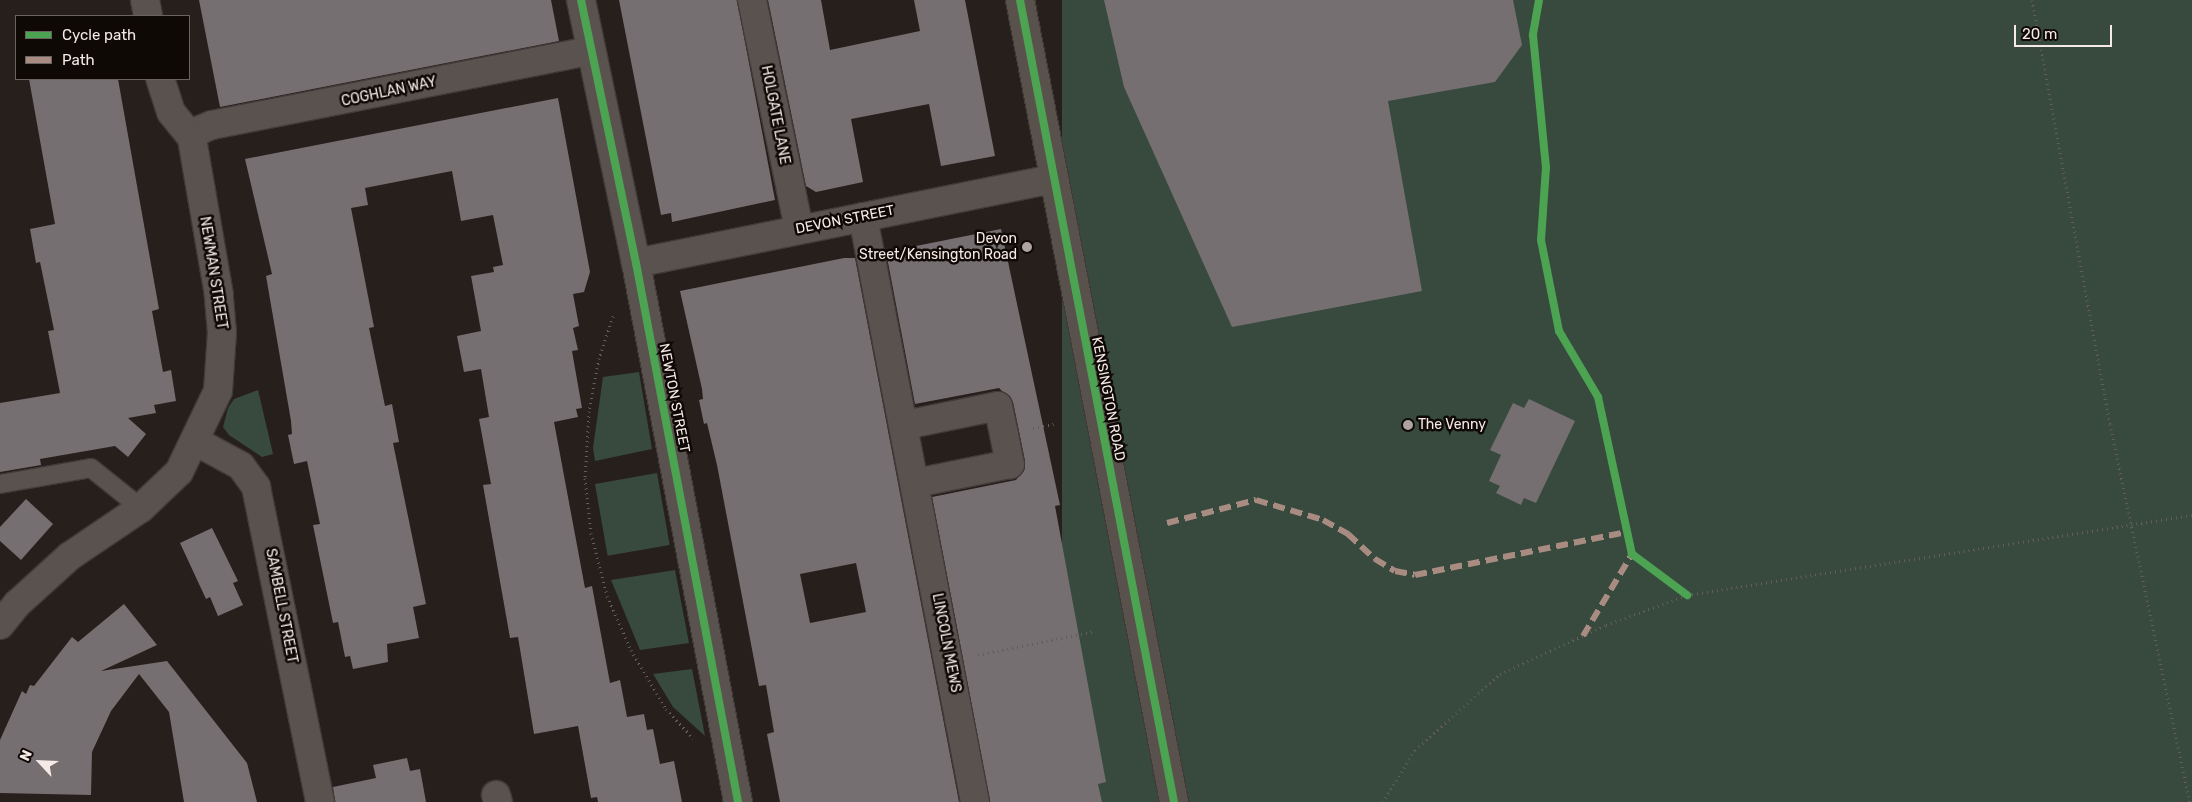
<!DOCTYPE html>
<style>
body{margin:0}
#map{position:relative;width:2192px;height:802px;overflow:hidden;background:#271f1c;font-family:Rubik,sans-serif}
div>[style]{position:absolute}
.green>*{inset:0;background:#38493d;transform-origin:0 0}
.building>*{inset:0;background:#756f71}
.path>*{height:3px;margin-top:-1.5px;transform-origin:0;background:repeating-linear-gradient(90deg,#635d5b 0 1px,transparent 0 5px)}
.roads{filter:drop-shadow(1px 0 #413a38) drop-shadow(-1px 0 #413a38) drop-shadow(0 1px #413a38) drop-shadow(0 -1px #413a38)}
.lane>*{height:18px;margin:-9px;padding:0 9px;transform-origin:9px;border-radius:9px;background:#59524e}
.street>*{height:28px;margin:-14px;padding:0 14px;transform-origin:14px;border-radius:14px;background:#59524e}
.secondary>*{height:28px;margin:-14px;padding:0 14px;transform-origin:14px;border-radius:14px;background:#59514c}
.quiet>*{height:6px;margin-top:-3px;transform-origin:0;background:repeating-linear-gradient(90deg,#a88b81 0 12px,transparent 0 18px)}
.cycleway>*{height:8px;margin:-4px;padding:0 4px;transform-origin:4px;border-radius:4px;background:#4ca352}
.dots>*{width:14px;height:14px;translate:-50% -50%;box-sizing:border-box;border:2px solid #0f0906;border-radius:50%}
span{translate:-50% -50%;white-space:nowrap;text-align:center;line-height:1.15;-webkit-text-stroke:5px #0f0906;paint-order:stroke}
.street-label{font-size:14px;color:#f6eae6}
.poi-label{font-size:14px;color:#f6eae6}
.right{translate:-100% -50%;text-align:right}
.left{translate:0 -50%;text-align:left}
.legend{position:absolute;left:15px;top:15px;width:175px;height:65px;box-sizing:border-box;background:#0f0906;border:1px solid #6b6360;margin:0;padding:6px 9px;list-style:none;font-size:15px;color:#f6eae6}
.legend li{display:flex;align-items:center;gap:10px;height:25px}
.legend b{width:25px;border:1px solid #6b6360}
.north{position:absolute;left:15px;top:737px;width:50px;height:50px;-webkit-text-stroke:4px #0f0906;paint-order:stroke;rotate:295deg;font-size:14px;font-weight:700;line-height:20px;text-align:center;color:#f6eae6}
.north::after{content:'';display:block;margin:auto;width:18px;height:22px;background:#f6eae6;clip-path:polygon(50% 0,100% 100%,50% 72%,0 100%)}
.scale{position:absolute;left:2014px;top:25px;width:98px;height:22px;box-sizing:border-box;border:2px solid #f6eae6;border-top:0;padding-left:6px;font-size:15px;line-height:18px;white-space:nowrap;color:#f6eae6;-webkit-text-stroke:4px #0f0906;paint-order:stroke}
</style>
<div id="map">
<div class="green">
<div style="left:1062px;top:0;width:1130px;height:817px"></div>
<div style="clip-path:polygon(639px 372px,652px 449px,595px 461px,593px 448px,603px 377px)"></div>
<div style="clip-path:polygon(258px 390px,273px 454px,262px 457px,229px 435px,223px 427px,228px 408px,234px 399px)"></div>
<div style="left:657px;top:473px;width:73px;height:63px;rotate:80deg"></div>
<div style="clip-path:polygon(675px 570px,689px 643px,640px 650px,611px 580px)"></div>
<div style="clip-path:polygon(692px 669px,705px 736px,673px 707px,653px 674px)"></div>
</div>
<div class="building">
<div style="clip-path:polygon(199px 0,551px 0,559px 41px,220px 107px)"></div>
<div style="clip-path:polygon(619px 0,737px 0,775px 200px,672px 222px,671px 213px,661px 215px)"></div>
<div style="clip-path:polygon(768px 0,821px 0,830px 50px,920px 31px,914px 0,965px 0,995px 156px,941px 166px,929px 104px,851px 119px,863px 182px,816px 192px,806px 186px)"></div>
<div style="clip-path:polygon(1104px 0,1513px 0,1522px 45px,1495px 82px,1388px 101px,1422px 291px,1232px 327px,1124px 87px)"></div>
<div style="clip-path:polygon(29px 79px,118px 79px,159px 309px,152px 311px,163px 372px,171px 370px,176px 401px,154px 405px,156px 413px,128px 418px,146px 434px,128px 457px,115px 446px,40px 459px,41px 465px,0 472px,0 403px,60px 393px,48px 331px,54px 330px,40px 262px,36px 263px,30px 229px,55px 224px)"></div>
<div style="clip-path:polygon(558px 98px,590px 272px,584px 292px,573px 294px,579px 326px,573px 328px,578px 350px,572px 351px,582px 408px,576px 409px,578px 417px,554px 422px,585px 588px,592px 586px,610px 683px,620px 680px,627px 717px,644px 714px,647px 730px,653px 729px,660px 764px,674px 761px,682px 802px,598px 802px,597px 797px,591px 798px,578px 726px,534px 734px,518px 637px,510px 638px,483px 485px,491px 484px,479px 419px,489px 417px,481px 369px,464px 372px,457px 336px,481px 331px,471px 276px,494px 272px,493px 267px,503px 265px,493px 215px,461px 221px,452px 171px,365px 188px,368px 205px,351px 208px,374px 327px,369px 328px,385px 406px,392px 404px,399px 442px,393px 443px,426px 604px,413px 607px,419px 638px,387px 644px,388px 662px,353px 669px,350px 656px,345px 657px,338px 622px,333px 623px,313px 525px,320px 524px,307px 461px,294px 464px,288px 435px,292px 434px,291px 421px,266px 276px,272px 274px,245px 159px)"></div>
<div style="clip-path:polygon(1001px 229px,1060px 505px,1055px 506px,1106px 782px,1098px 784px,1102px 802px,990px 802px,932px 497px,1016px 480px,1025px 469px,1025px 461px,1013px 402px,999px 388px,915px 404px,886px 252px)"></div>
<div style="clip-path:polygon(evenodd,844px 258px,855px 258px,959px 802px,780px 802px,767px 734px,774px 732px,766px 685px,759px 686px,717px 465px,707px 423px,704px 424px,699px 400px,703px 399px,702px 389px,680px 291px,844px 258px,856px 563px,866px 612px,810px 623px,800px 574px,856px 563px)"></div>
<div style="clip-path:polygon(1529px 399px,1575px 421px,1536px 503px,1524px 498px,1521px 505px,1496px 493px,1500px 486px,1489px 481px,1501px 455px,1490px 450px,1513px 403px,1524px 408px)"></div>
<div style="clip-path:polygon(26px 499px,53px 524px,21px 560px,0 541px,0 527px)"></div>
<div style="clip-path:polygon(212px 528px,238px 581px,233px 583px,243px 605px,218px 616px,210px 597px,206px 599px,180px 543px)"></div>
<div style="clip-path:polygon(124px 604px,157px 645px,101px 671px,167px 661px,247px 763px,257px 802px,184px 802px,169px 712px,139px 674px,111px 711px,92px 752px,91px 795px,0 793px,0 740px,22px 691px,26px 694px,30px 685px,34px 686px,72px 637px,78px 642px)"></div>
<div style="clip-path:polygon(407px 758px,410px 771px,420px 769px,426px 802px,335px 802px,333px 787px,376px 778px,373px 765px)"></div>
</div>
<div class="path">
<div style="left:2032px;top:0;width:431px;rotate:79.6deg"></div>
<div style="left:2110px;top:424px;width:386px;rotate:78.1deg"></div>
<div style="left:613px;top:316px;width:44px;rotate:108.4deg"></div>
<div style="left:599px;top:358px;width:54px;rotate:100.7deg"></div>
<div style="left:589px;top:411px;width:67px;rotate:93.4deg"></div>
<div style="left:585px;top:478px;width:55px;rotate:83.8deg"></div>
<div style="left:591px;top:533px;width:65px;rotate:75.7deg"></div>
<div style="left:607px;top:596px;width:59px;rotate:66deg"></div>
<div style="left:631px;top:650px;width:69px;rotate:59.3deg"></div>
<div style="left:666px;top:709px;width:40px;rotate:47deg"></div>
<div style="left:1033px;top:428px;width:21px;rotate:-11deg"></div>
<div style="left:978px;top:655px;width:119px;rotate:-11.6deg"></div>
<div style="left:1383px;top:802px;width:61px;rotate:-58.4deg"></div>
<div style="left:1415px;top:750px;width:114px;rotate:-41.8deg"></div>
<div style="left:1500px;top:674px;width:117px;rotate:-24.8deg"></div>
<div style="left:1606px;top:625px;width:86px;rotate:-20.3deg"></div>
<div style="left:1687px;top:595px;width:511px;rotate:-9deg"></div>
</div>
<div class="roads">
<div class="lane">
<div style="left:0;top:484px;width:92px;rotate:-10deg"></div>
<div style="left:91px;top:468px;width:64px;rotate:38.7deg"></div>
</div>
<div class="street">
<div style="left:145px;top:0;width:16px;rotate:79deg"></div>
<div style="left:581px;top:0;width:269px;rotate:78.2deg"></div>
<div style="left:636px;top:263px;width:549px;rotate:79.28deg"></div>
<div style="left:752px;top:0;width:234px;rotate:78.4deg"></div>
<div style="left:192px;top:138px;width:11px;rotate:-45deg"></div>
<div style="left:200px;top:130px;width:13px;rotate:-23deg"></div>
<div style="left:212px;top:125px;width:385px;rotate:-11.1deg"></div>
<div style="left:863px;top:217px;width:596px;rotate:79.16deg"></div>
<div style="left:636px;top:263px;width:425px;rotate:-11.4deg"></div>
<div style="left:905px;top:425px;width:95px;rotate:-11.5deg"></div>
<div style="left:998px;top:406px;width:29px;rotate:78deg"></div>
<div style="left:1004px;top:434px;width:31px;rotate:79deg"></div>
<div style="left:1010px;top:464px;width:96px;rotate:168.6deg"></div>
<div style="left:195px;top:441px;width:52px;rotate:28.5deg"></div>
<div style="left:241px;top:466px;width:26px;rotate:54deg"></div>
<div style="left:256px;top:487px;width:321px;rotate:78.5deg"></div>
<div style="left:0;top:625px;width:27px;rotate:-51deg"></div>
<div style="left:17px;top:604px;width:72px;rotate:-42.2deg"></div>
<div style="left:70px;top:556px;width:86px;rotate:-34.1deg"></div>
<div style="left:141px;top:508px;width:52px;rotate:-43.5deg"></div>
<div style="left:179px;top:472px;width:90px;rotate:-64.3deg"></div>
<div style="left:218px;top:391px;width:58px;rotate:-86.1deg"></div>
<div style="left:222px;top:333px;width:38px;rotate:-95deg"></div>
<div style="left:219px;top:295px;width:159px;rotate:-99.8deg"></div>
<div style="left:192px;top:138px;width:33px;rotate:-129deg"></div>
<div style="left:171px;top:112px;width:35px;rotate:-108deg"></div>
<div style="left:496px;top:795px;width:7px;rotate:74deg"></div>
</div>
<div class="secondary">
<div style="left:1020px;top:0;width:817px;rotate:79.13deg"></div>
</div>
</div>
<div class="quiet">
<div style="left:1167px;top:523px;width:92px;rotate:-14.5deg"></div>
<div style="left:1256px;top:500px;width:70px;rotate:16.6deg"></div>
<div style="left:1323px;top:520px;width:29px;rotate:29deg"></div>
<div style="left:1348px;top:534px;width:37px;rotate:43deg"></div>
<div style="left:1375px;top:559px;width:23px;rotate:31deg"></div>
<div style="left:1395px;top:571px;width:20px;rotate:11deg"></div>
<div style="left:1415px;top:575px;width:216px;rotate:-11.5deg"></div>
<div style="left:1583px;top:636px;width:96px;rotate:-59.1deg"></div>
</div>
<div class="cycleway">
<div style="left:581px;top:0;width:269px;rotate:78.2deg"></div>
<div style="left:636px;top:263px;width:549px;rotate:79.28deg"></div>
<div style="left:1020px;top:0;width:817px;rotate:79.13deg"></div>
<div style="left:1539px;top:0;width:36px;rotate:100deg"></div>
<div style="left:1533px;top:35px;width:133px;rotate:84.4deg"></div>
<div style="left:1546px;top:167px;width:73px;rotate:93.9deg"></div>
<div style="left:1541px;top:240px;width:93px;rotate:78.8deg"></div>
<div style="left:1559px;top:331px;width:77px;rotate:59.4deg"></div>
<div style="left:1598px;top:397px;width:161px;rotate:77.8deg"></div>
<div style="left:1632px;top:554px;width:69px;rotate:36.7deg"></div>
</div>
<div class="dots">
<div style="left:1027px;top:247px;background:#aea39f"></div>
<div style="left:1408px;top:425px;background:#aea39f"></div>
</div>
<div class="street-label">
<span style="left:389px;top:92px;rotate:-12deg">COGHLAN WAY</span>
<span style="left:775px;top:115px;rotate:79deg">HOLGATE LANE</span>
<span style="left:845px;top:220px;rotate:-11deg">DEVON STREET</span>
<span style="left:213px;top:273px;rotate:81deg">NEWMAN STREET</span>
<span style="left:674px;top:398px;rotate:79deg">NEWTON STREET</span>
<span style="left:1108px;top:399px;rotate:79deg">KENSINGTON ROAD</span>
<span style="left:281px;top:606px;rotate:79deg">SAMBELL STREET</span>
<span style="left:946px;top:643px;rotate:79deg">LINCOLN MEWS</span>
</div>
<div class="poi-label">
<span class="right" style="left:1017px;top:247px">Devon<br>Street/Kensington Road</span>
<span class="left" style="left:1418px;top:425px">The Venny</span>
</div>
<ul class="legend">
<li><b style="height:6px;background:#4ca352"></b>Cycle path</li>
<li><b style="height:6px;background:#a88b81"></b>Path</li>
</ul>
<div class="north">N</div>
<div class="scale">20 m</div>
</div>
